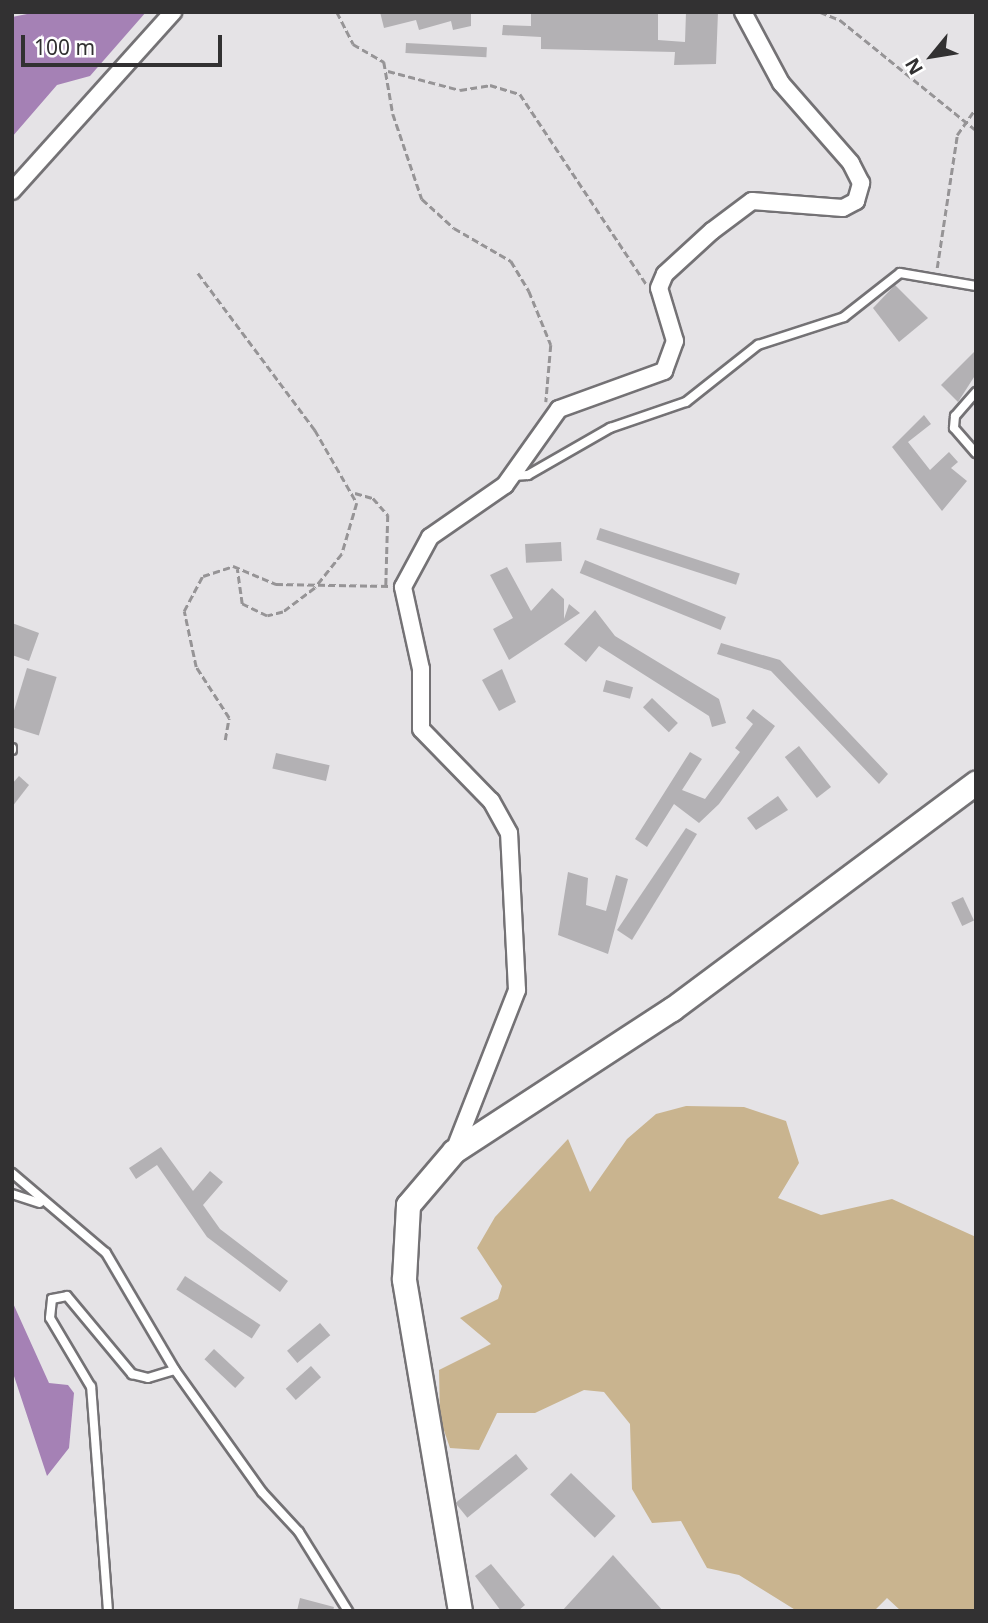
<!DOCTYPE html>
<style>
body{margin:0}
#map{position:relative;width:988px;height:1623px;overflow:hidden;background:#e5e3e6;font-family:"Noto Sans",sans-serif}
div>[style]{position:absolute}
.green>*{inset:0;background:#c9b48f}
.water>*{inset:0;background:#a581b5}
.building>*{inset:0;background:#b3b1b4;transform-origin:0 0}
.path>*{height:2.5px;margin-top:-1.25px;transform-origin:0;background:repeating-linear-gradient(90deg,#969496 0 7px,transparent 0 10.5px)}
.roads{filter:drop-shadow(2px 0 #747275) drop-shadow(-2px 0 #747275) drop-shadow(0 2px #747275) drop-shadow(0 -2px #747275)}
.lane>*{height:8px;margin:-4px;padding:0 4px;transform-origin:4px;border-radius:4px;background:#fff}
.street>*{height:16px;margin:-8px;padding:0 8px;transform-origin:8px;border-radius:8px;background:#fff}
.secondary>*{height:23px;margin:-11.5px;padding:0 11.5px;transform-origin:11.5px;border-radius:11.5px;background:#fff}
span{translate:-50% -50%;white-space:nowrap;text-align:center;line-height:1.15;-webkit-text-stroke:7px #fff;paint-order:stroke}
.frame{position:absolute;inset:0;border:14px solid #323132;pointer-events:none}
.north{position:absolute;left:897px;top:21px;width:70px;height:70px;-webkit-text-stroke:5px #fff;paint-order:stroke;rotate:240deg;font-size:19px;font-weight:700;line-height:28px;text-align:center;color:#323132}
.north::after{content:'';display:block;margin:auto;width:24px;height:32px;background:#323132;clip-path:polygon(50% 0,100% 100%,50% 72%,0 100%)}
.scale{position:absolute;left:21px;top:35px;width:201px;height:32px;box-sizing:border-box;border:4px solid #323132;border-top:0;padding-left:9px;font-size:21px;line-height:24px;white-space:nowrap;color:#323132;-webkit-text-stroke:5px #fff;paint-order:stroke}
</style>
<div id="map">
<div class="green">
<div style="clip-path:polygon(686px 1106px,744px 1107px,786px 1121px,799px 1163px,778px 1198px,821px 1215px,892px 1199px,976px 1237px,976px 1611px,901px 1611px,887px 1598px,874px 1611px,797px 1611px,739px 1575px,707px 1568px,681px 1521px,652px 1523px,632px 1489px,630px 1424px,604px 1392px,584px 1390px,535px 1413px,497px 1413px,479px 1450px,450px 1448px,440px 1419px,439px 1370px,491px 1344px,460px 1318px,498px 1299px,502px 1286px,477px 1248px,495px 1217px,568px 1139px,590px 1192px,627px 1139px,656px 1114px)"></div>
</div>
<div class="water">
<div style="clip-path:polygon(37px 12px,146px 12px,90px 76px,57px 85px,12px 137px,12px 17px)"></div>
<div style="clip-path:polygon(12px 1301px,49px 1383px,68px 1385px,74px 1393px,69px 1448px,47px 1476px,12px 1370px)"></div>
</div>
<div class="building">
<div style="clip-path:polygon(380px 12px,471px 12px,471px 26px,453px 30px,451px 21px,419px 30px,416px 20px,384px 28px)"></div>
<div style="clip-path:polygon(531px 12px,658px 12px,658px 40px,685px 42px,686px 12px,718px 12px,716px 64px,674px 65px,675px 52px,541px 49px,541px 37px,502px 35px,503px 25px,531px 26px)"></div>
<div style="left:406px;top:43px;width:81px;height:10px;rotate:3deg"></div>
<div style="clip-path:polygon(895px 285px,928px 318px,899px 342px,873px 308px)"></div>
<div style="clip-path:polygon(976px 350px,976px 374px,958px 402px,941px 385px)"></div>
<div style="clip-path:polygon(924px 415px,931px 424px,908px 442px,930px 470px,949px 452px,958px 462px,951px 468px,967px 481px,942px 511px,892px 447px)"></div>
<div style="left:600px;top:528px;width:147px;height:12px;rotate:18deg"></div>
<div style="left:561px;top:542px;width:19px;height:36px;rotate:87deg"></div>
<div style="left:585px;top:560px;width:152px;height:14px;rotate:22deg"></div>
<div style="clip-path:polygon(507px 567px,531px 611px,552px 588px,564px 599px,564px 619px,569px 604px,580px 613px,509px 660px,493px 629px,513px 618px,490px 575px)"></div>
<div style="clip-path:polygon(595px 610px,615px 636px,719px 699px,726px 723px,712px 727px,709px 716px,599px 646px,586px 662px,564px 644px)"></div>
<div style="clip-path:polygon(12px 623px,39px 633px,29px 661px,12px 655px)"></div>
<div style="clip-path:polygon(721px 643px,780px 660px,888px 774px,879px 784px,771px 671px,717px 654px)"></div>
<div style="left:27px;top:668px;width:31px;height:61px;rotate:17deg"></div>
<div style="clip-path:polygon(502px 669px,516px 702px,499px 711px,482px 680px)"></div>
<div style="left:606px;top:680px;width:28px;height:12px;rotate:15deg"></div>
<div style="left:652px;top:698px;width:36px;height:13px;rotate:44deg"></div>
<div style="clip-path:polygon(753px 709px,775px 726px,719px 804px,699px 823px,674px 804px,647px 847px,635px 839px,690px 752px,702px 759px,682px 790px,705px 799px,740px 752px,735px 748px,753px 724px,746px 718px)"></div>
<div style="left:799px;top:746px;width:52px;height:18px;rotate:52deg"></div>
<div style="left:276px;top:753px;width:55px;height:16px;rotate:13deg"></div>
<div style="clip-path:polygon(19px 776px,29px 785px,12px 807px,12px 784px)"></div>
<div style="clip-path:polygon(778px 796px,788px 810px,756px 830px,747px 818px)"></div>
<div style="clip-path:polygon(686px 828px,697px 834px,632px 940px,617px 930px)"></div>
<div style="clip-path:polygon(568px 872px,588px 878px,586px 905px,606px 911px,616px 875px,628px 879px,608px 954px,558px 935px)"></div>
<div style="left:963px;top:897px;width:26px;height:13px;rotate:65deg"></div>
<div style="clip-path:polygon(161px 1147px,193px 1191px,210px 1171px,223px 1182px,203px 1205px,220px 1229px,288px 1281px,280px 1292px,207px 1237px,157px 1165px,136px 1179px,129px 1168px)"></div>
<div style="left:185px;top:1276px;width:90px;height:16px;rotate:33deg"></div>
<div style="left:320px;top:1323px;width:16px;height:43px;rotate:50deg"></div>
<div style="left:214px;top:1349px;width:42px;height:14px;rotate:43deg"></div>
<div style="left:311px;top:1366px;width:15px;height:34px;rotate:48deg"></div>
<div style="left:516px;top:1454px;width:19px;height:78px;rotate:51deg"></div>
<div style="left:571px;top:1473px;width:62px;height:30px;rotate:44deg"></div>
<div style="clip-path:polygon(613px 1555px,663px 1611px,562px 1611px)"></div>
<div style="clip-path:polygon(491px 1564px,525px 1605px,518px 1611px,501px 1611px,475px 1576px)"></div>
<div style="clip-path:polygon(300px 1598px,334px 1607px,333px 1611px,297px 1611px)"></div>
</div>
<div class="path">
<div style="left:337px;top:12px;width:36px;rotate:63deg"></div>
<div style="left:353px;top:44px;width:36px;rotate:30deg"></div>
<div style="left:384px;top:62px;width:53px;rotate:80.2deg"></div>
<div style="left:393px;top:114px;width:90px;rotate:71.2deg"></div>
<div style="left:422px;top:199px;width:43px;rotate:42.2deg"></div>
<div style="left:454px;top:228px;width:66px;rotate:30.1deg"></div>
<div style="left:511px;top:261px;width:35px;rotate:59deg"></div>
<div style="left:529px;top:291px;width:58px;rotate:67.8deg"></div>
<div style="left:551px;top:345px;width:57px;rotate:95deg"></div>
<div style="left:820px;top:12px;width:22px;rotate:22deg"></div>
<div style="left:840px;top:20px;width:175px;rotate:39deg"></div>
<div style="left:388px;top:71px;width:74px;rotate:14.8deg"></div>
<div style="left:460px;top:90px;width:30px;rotate:-9deg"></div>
<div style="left:490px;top:85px;width:31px;rotate:17deg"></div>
<div style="left:520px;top:94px;width:228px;rotate:56.4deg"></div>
<div style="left:937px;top:268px;width:134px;rotate:-81.4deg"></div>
<div style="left:957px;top:135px;width:33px;rotate:-55deg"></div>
<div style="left:198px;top:273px;width:196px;rotate:53.3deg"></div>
<div style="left:315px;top:430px;width:84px;rotate:60.1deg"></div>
<div style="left:357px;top:503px;width:53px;rotate:106.4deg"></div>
<div style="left:342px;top:554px;width:43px;rotate:128.5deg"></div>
<div style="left:315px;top:588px;width:40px;rotate:143deg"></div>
<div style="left:283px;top:612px;width:16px;rotate:166deg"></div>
<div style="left:267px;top:616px;width:28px;rotate:-154deg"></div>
<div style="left:242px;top:604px;width:35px;rotate:-98deg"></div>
<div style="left:355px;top:493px;width:19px;rotate:16deg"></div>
<div style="left:373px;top:498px;width:23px;rotate:49deg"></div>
<div style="left:388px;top:515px;width:70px;rotate:91.6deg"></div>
<div style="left:225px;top:740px;width:22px;rotate:-80deg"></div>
<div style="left:229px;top:718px;width:61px;rotate:-122.9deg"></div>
<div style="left:196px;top:667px;width:57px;rotate:-102.1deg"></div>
<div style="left:184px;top:611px;width:40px;rotate:-62deg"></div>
<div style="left:203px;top:576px;width:32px;rotate:-18deg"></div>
<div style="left:233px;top:566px;width:47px;rotate:22.7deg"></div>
<div style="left:276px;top:584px;width:114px;rotate:1deg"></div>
</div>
<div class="roads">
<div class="lane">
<div style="left:976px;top:392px;width:32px;rotate:131deg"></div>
<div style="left:955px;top:416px;width:12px;rotate:95deg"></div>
<div style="left:954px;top:428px;width:33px;rotate:49deg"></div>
<div style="left:513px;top:476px;width:15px;rotate:-4deg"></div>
<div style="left:528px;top:475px;width:95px;rotate:-29.8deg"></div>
<div style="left:610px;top:428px;width:80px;rotate:-18.9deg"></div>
<div style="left:686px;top:402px;width:92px;rotate:-38.4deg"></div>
<div style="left:758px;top:345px;width:90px;rotate:-18deg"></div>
<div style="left:844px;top:317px;width:71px;rotate:-38.2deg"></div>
<div style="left:900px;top:273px;width:77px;rotate:9.7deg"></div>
<div style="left:12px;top:748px;width:2px;rotate:90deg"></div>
<div style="left:12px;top:1173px;width:123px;rotate:40.4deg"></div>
<div style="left:106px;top:1253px;width:136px;rotate:59.5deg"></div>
<div style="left:175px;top:1370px;width:150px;rotate:54.5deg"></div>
<div style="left:262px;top:1492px;width:54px;rotate:47.2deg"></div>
<div style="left:299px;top:1532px;width:93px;rotate:58.2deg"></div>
<div style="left:12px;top:1194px;width:29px;rotate:18deg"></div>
<div style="left:108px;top:1611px;width:225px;rotate:-94.3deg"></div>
<div style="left:91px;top:1387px;width:80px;rotate:-120.7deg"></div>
<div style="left:50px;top:1318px;width:19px;rotate:-84deg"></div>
<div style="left:52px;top:1299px;width:15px;rotate:-11deg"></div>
<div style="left:67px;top:1296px;width:102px;rotate:50.2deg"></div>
<div style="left:132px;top:1374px;width:16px;rotate:14deg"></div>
<div style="left:148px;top:1378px;width:28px;rotate:-17deg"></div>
</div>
<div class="street">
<div style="left:12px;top:191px;width:241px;rotate:-48deg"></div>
<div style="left:454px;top:1151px;width:173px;rotate:-68.6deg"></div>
<div style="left:517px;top:990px;width:157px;rotate:-92.9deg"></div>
<div style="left:509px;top:833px;width:37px;rotate:-119deg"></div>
<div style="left:491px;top:801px;width:100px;rotate:-134.2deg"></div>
<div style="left:421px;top:729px;width:60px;rotate:-90deg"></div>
<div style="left:421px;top:669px;width:84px;rotate:-102.4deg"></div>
<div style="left:403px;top:587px;width:57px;rotate:-61.6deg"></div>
<div style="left:430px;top:537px;width:91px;rotate:-34.7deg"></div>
<div style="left:505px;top:485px;width:93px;rotate:-54.6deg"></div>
<div style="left:559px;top:409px;width:112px;rotate:-19.9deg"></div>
<div style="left:664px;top:371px;width:32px;rotate:-70deg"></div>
<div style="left:675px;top:341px;width:55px;rotate:-106.8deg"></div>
<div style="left:659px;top:288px;width:15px;rotate:-67deg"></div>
<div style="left:665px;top:274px;width:64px;rotate:-42.5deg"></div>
<div style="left:712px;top:231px;width:50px;rotate:-36.9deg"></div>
<div style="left:752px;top:201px;width:91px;rotate:4.4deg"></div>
<div style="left:843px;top:208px;width:15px;rotate:-28deg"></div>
<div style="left:856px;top:201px;width:19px;rotate:-74deg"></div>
<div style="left:861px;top:183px;width:22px;rotate:-117deg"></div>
<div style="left:851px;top:163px;width:106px;rotate:-131.2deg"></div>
<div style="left:781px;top:83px;width:81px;rotate:-118.2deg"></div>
</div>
<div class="secondary">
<div style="left:460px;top:1611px;width:337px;rotate:-99.6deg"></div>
<div style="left:404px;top:1279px;width:74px;rotate:-86.9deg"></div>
<div style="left:408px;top:1205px;width:71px;rotate:-49.6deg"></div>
<div style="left:454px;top:1151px;width:260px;rotate:-33.1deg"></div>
<div style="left:672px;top:1009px;width:379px;rotate:-36.7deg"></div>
</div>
</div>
<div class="frame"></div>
<div class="north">N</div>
<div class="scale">100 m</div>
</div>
